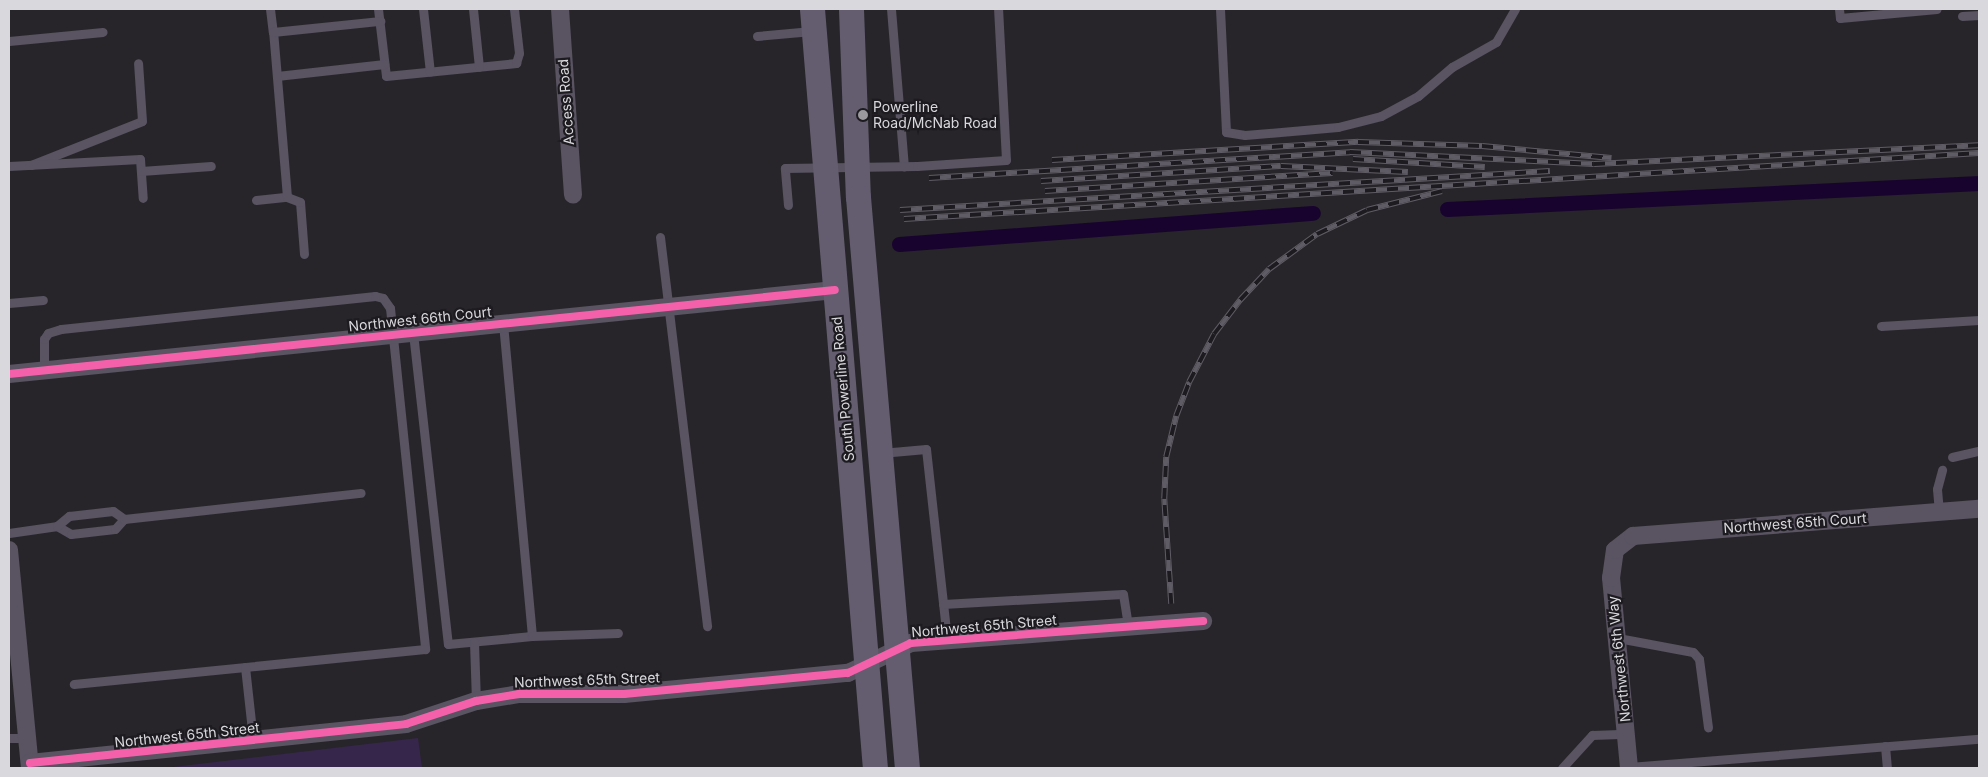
<!DOCTYPE html>
<style>
body{margin:0}
#map{position:relative;width:1988px;height:777px;overflow:hidden;background:#272529;font-family:Inter,sans-serif}
div>[style]{position:absolute}
.green>*{inset:0;background:#37264c}
.canal>*{height:15px;margin:-7.5px;padding:0 7.5px;transform-origin:7.5px;border-radius:7.5px;background:#18032e}
.lane>*{height:9px;margin:-4.5px;padding:0 4.5px;transform-origin:4.5px;border-radius:4.5px;background:#595362}
.street>*{height:18px;margin:-9px;padding:0 9px;transform-origin:9px;border-radius:9px;background:#595362}
.secondary>*{height:25px;margin:-12.5px;padding:0 12.5px;transform-origin:12.5px;border-radius:12.5px;background:#645d70}
.rail>*{height:5.5px;margin-top:-2.75px;transform-origin:0;background:repeating-linear-gradient(90deg,#1d1b20 0 11px,#605c65 0 22px);box-sizing:border-box;border-block:1px solid #605c65}
.cycleway>*{height:8px;margin:-4px;padding:0 4px;transform-origin:4px;border-radius:4px;background:#f560ab}
.dots>*{width:14px;height:14px;translate:-50% -50%;box-sizing:border-box;border:2px solid #1d1b20;border-radius:50%}
span{translate:-50% -50%;white-space:nowrap;text-align:center;line-height:1.15;-webkit-text-stroke:4.5px #1d1b20;paint-order:stroke}
.street-label{font-size:14px;color:#d9d8dc}
.poi-label{font-size:14px;color:#d9d8dc}
.left{translate:0 -50%;text-align:left}
.frame{position:absolute;inset:0;border:10px solid #d9d8dc;pointer-events:none}
</style>
<div id="map">
<div class="green">
<div style="clip-path:polygon(418px 738px,422px 768px,165px 768px)"></div>
</div>
<div class="canal">
<div style="left:1447px;top:209px;width:533px;rotate:-2.8deg"></div>
<div style="left:899px;top:244px;width:415px;rotate:-4.3deg"></div>
</div>
<div class="lane">
<div style="left:270px;top:9px;width:23px;rotate:83deg"></div>
<div style="left:378px;top:9px;width:67px;rotate:83.2deg"></div>
<div style="left:386px;top:76px;width:131px;rotate:-5.7deg"></div>
<div style="left:516px;top:63px;width:10px;rotate:-73deg"></div>
<div style="left:519px;top:53px;width:44px;rotate:-96.5deg"></div>
<div style="left:423px;top:9px;width:63px;rotate:83.7deg"></div>
<div style="left:473px;top:9px;width:58px;rotate:84.1deg"></div>
<div style="left:891px;top:9px;width:158px;rotate:85.3deg"></div>
<div style="left:1220px;top:9px;width:123px;rotate:87.2deg"></div>
<div style="left:1226px;top:132px;width:19px;rotate:9deg"></div>
<div style="left:1245px;top:135px;width:93px;rotate:-4.9deg"></div>
<div style="left:1338px;top:127px;width:44px;rotate:-14.3deg"></div>
<div style="left:1381px;top:116px;width:42px;rotate:-28.4deg"></div>
<div style="left:1418px;top:96px;width:45px;rotate:-40.5deg"></div>
<div style="left:1452px;top:67px;width:51px;rotate:-29.6deg"></div>
<div style="left:1496px;top:42px;width:38px;rotate:-60deg"></div>
<div style="left:1839px;top:9px;width:9px;rotate:84deg"></div>
<div style="left:1840px;top:18px;width:97px;rotate:-5.3deg"></div>
<div style="left:1962px;top:16px;width:17px;rotate:-3deg"></div>
<div style="left:757px;top:36px;width:55px;rotate:-5.2deg"></div>
<div style="left:9px;top:41px;width:94px;rotate:-5.5deg"></div>
<div style="left:277px;top:76px;width:108px;rotate:-6.4deg"></div>
<div style="left:31px;top:165px;width:119px;rotate:-21.6deg"></div>
<div style="left:142px;top:121px;width:58px;rotate:-93.9deg"></div>
<div style="left:9px;top:166px;width:131px;rotate:-3.1deg"></div>
<div style="left:140px;top:159px;width:39px;rotate:86deg"></div>
<div style="left:141px;top:171px;width:70px;rotate:-4.1deg"></div>
<div style="left:256px;top:200px;width:31px;rotate:-6deg"></div>
<div style="left:788px;top:205px;width:37px;rotate:-95deg"></div>
<div style="left:785px;top:168px;width:132px;rotate:-0.9deg"></div>
<div style="left:917px;top:166px;width:89px;rotate:-3.9deg"></div>
<div style="left:1006px;top:160px;width:151px;rotate:-93deg"></div>
<div style="left:660px;top:237px;width:392px;rotate:83.1deg"></div>
<div style="left:304px;top:254px;width:52px;rotate:-94.4deg"></div>
<div style="left:300px;top:202px;width:14px;rotate:-159deg"></div>
<div style="left:287px;top:197px;width:166px;rotate:-94.8deg"></div>
<div style="left:273px;top:32px;width:108px;rotate:-5.9deg"></div>
<div style="left:9px;top:303px;width:34px;rotate:-5deg"></div>
<div style="left:1881px;top:326px;width:98px;rotate:-3.5deg"></div>
<div style="left:413px;top:333px;width:313px;rotate:83.6deg"></div>
<div style="left:448px;top:644px;width:84px;rotate:-5.4deg"></div>
<div style="left:532px;top:636px;width:313px;rotate:-95.3deg"></div>
<div style="left:44px;top:370px;width:31px;rotate:-90deg"></div>
<div style="left:44px;top:339px;width:7px;rotate:-56deg"></div>
<div style="left:48px;top:333px;width:14px;rotate:-17deg"></div>
<div style="left:61px;top:329px;width:316px;rotate:-6deg"></div>
<div style="left:375px;top:296px;width:8px;rotate:14deg"></div>
<div style="left:383px;top:298px;width:12px;rotate:55deg"></div>
<div style="left:390px;top:308px;width:343px;rotate:84.1deg"></div>
<div style="left:425px;top:649px;width:353px;rotate:174.3deg"></div>
<div style="left:881px;top:453px;width:45px;rotate:-5.1deg"></div>
<div style="left:926px;top:449px;width:192px;rotate:83.7deg"></div>
<div style="left:1952px;top:457px;width:28px;rotate:-13deg"></div>
<div style="left:1939px;top:512px;width:23px;rotate:-95deg"></div>
<div style="left:1937px;top:489px;width:20px;rotate:-75deg"></div>
<div style="left:57px;top:526px;width:16px;rotate:30deg"></div>
<div style="left:71px;top:534px;width:44px;rotate:-6.5deg"></div>
<div style="left:115px;top:529px;width:13px;rotate:-48deg"></div>
<div style="left:9px;top:533px;width:49px;rotate:-8.3deg"></div>
<div style="left:57px;top:526px;width:16px;rotate:-40deg"></div>
<div style="left:69px;top:516px;width:44px;rotate:-6.5deg"></div>
<div style="left:113px;top:511px;width:14px;rotate:36deg"></div>
<div style="left:124px;top:519px;width:238px;rotate:-6.3deg"></div>
<div style="left:943px;top:604px;width:180px;rotate:-3.2deg"></div>
<div style="left:1123px;top:594px;width:32px;rotate:81deg"></div>
<div style="left:532px;top:636px;width:86px;rotate:-2deg"></div>
<div style="left:1618px;top:638px;width:76px;rotate:10.6deg"></div>
<div style="left:1693px;top:652px;width:9px;rotate:49deg"></div>
<div style="left:1699px;top:659px;width:69px;rotate:82.5deg"></div>
<div style="left:474px;top:642px;width:59px;rotate:88.1deg"></div>
<div style="left:245px;top:667px;width:73px;rotate:83.7deg"></div>
<div style="left:9px;top:738px;width:18px"></div>
<div style="left:1885px;top:746px;width:22px;rotate:85deg"></div>
<div style="left:1629px;top:767px;width:351px;rotate:-4.6deg"></div>
<div style="left:1562px;top:768px;width:45px;rotate:-47.7deg"></div>
<div style="left:1592px;top:735px;width:34px;rotate:-2deg"></div>
</div>
<div class="street">
<div style="left:560px;top:9px;width:186px;rotate:86deg"></div>
<div style="left:9px;top:374px;width:830px;rotate:-5.81deg"></div>
<div style="left:9px;top:550px;width:219px;rotate:84.5deg"></div>
<div style="left:30px;top:763px;width:378px;rotate:-5.9deg"></div>
<div style="left:406px;top:724px;width:74px;rotate:-18.2deg"></div>
<div style="left:476px;top:701px;width:44px;rotate:-9.2deg"></div>
<div style="left:519px;top:694px;width:105px"></div>
<div style="left:624px;top:694px;width:225px;rotate:-5.4deg"></div>
<div style="left:848px;top:673px;width:70px;rotate:-25.5deg"></div>
<div style="left:911px;top:643px;width:293px;rotate:-4.3deg"></div>
<div style="left:1629px;top:768px;width:191px;rotate:-95.4deg"></div>
<div style="left:1611px;top:578px;width:28px;rotate:-82deg"></div>
<div style="left:1615px;top:550px;width:23px;rotate:-38deg"></div>
<div style="left:1633px;top:536px;width:347px;rotate:-4.5deg"></div>
</div>
<div class="secondary">
<div style="left:812px;top:9px;width:762px;rotate:85.26deg"></div>
<div style="left:851px;top:9px;width:188px;rotate:87.9deg"></div>
<div style="left:858px;top:197px;width:573px;rotate:85.1deg"></div>
</div>
<div class="rail">
<div style="left:1353px;top:159px;width:132px;rotate:3.5deg"></div>
<div style="left:1052px;top:160px;width:307px;rotate:-3.4deg"></div>
<div style="left:1358px;top:142px;width:124px;rotate:1.8deg"></div>
<div style="left:1482px;top:146px;width:130px;rotate:5.3deg"></div>
<div style="left:929px;top:178px;width:422px;rotate:-3.5deg"></div>
<div style="left:1350px;top:152px;width:244px;rotate:2.8deg"></div>
<div style="left:1594px;top:164px;width:385px;rotate:-2.8deg"></div>
<div style="left:1041px;top:181px;width:240px;rotate:-3.6deg"></div>
<div style="left:1281px;top:166px;width:127px;rotate:2.7deg"></div>
<div style="left:1045px;top:191px;width:288px;rotate:-3.6deg"></div>
<div style="left:900px;top:210px;width:651px;rotate:-3.43deg"></div>
<div style="left:904px;top:219px;width:1077px;rotate:-3.51deg"></div>
<div style="left:1171px;top:604px;width:105px;rotate:-93.8deg"></div>
<div style="left:1164px;top:499px;width:42px;rotate:-87.3deg"></div>
<div style="left:1166px;top:457px;width:42px;rotate:-76.3deg"></div>
<div style="left:1176px;top:416px;width:36px;rotate:-69deg"></div>
<div style="left:1189px;top:382px;width:54px;rotate:-62.5deg"></div>
<div style="left:1214px;top:334px;width:43px;rotate:-52.6deg"></div>
<div style="left:1240px;top:300px;width:42px;rotate:-46.9deg"></div>
<div style="left:1269px;top:269px;width:59px;rotate:-36.1deg"></div>
<div style="left:1317px;top:234px;width:55px;rotate:-25.6deg"></div>
<div style="left:1367px;top:210px;width:77px;rotate:-14.2deg"></div>
</div>
<div class="cycleway">
<div style="left:9px;top:374px;width:830px;rotate:-5.81deg"></div>
<div style="left:30px;top:763px;width:378px;rotate:-5.9deg"></div>
<div style="left:406px;top:724px;width:74px;rotate:-18.2deg"></div>
<div style="left:476px;top:701px;width:44px;rotate:-9.2deg"></div>
<div style="left:519px;top:694px;width:105px"></div>
<div style="left:624px;top:694px;width:225px;rotate:-5.4deg"></div>
<div style="left:848px;top:673px;width:70px;rotate:-25.5deg"></div>
<div style="left:911px;top:643px;width:293px;rotate:-4.3deg"></div>
</div>
<div class="dots">
<div style="left:863px;top:115px;background:#9b999d"></div>
</div>
<div class="street-label">
<span style="left:566px;top:102px;rotate:-94deg">Access Road</span>
<span style="left:420px;top:319px;rotate:-6deg">Northwest 66th Court</span>
<span style="left:843px;top:389px;rotate:-95deg">South Powerline Road</span>
<span style="left:1795px;top:523px;rotate:-4deg">Northwest 65th Court</span>
<span style="left:984px;top:626px;rotate:-5deg">Northwest 65th Street</span>
<span style="left:1619px;top:659px;rotate:-96deg">Northwest 6th Way</span>
<span style="left:587px;top:680px;rotate:-2deg">Northwest 65th Street</span>
<span style="left:187px;top:735px;rotate:-6deg">Northwest 65th Street</span>
</div>
<div class="poi-label">
<span class="left" style="left:873px;top:115px">Powerline<br>Road/McNab Road</span>
</div>
<div class="frame"></div>
</div>
